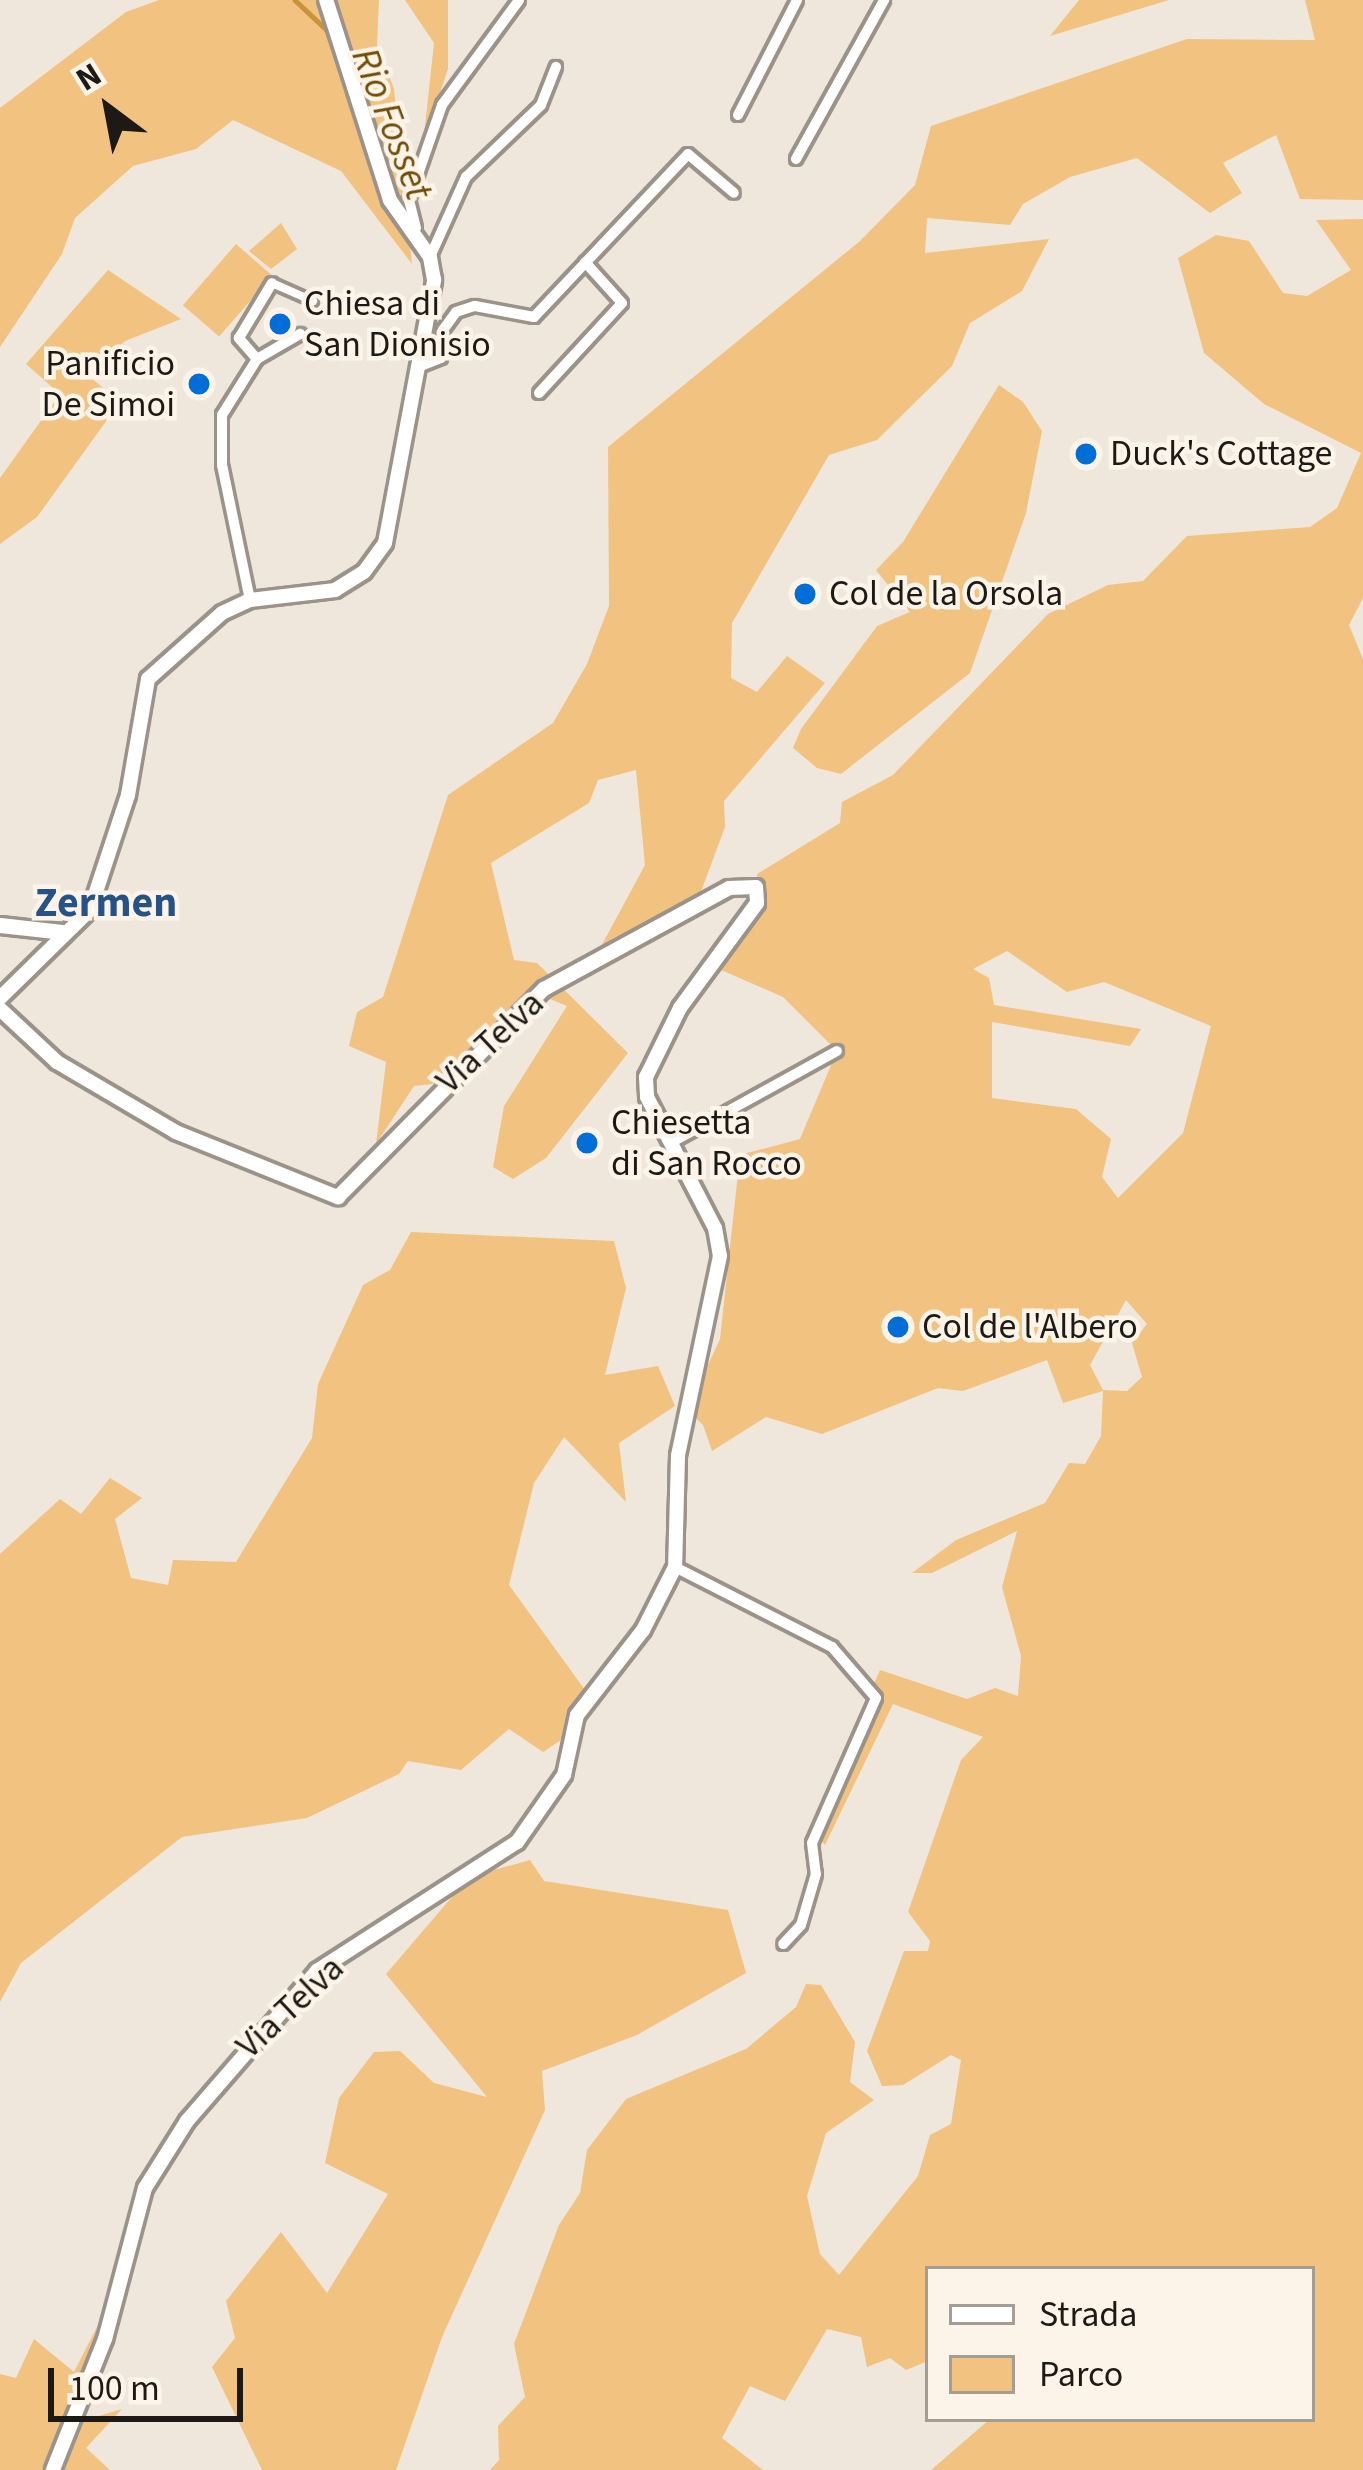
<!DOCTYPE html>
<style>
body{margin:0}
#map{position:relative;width:1363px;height:2470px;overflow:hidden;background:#efe7db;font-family:"Source Sans 3",sans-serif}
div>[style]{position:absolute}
.green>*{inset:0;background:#f2c280;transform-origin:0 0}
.stream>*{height:4.5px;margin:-2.25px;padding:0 2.25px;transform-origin:2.25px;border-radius:2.25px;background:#cc9238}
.roads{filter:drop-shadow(3px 0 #9b9389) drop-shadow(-3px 0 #9b9389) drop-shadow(0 3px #9b9389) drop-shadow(0 -3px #9b9389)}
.pedestrian>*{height:8px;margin:-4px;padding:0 4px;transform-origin:4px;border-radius:4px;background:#fff}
.minor>*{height:10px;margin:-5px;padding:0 5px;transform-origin:5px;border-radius:5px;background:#fff}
.tertiary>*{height:14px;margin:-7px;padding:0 7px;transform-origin:7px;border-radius:7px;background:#fff}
.secondary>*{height:15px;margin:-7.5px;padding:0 7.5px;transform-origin:7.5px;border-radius:7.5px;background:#fff}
.dots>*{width:33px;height:33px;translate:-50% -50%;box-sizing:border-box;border:6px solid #fcf4e8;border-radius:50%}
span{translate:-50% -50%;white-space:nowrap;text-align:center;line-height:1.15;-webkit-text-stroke:9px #fcf4e8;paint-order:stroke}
.poi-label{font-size:36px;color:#1d1a16}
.left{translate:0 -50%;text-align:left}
.right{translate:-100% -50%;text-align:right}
.street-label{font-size:36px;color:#1d1a16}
.water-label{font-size:39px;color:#724c04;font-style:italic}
.quarter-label{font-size:42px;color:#275287;font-weight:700}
.legend{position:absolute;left:925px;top:2266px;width:390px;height:156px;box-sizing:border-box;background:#fcf4e8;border:3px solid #a39d94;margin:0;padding:15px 21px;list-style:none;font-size:36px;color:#1d1a16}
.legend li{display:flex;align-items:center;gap:24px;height:60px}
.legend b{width:60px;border:3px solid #a39d94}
.north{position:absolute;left:48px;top:48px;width:120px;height:120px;-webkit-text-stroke:9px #fcf4e8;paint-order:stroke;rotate:328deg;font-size:33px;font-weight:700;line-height:48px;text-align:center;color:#1d1a16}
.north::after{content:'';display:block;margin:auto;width:42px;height:54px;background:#1d1a16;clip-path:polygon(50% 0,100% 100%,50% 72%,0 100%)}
.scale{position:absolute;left:48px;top:2368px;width:195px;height:54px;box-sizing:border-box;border:6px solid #1d1a16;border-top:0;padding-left:15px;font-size:36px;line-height:42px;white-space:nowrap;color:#1d1a16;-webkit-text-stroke:9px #fcf4e8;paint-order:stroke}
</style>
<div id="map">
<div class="green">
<div style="clip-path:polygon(159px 0,379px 0,377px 44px,394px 89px,412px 264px,341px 171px,233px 120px,196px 149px,133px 166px,75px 218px,62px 254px,0 347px,0 108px,126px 12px)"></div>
<div style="clip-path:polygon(405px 0,448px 0,448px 69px,423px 144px,434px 43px)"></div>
<div style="clip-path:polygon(1079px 0,1169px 0,1050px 36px)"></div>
<div style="clip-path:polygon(1305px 0,1363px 0,1363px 200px,1300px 199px,1276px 135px,1223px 163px,1242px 193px,1210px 213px,1137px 158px,1070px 177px,1023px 204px,1010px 225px,927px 218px,925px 253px,1049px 239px,1022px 291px,970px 323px,952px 366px,877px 440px,829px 455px,732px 623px,731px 678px,757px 692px,787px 656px,825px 683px,724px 801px,725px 827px,696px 905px,592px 963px,645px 865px,636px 770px,598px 780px,589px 803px,491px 863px,514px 960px,537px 963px,628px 1053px,546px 1158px,513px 1179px,493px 1167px,504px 1106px,567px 1006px,550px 999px,461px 1081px,414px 1086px,376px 1144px,386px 1062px,349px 1046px,357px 1012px,383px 997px,448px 795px,553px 723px,587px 664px,609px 606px,608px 447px,860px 241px,915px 185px,931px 126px,1187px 39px,1315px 40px)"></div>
<div style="clip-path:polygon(evenodd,1363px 219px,1363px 598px,1349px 625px,1363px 659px,1363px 2470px,931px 2470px,990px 2419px,1312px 2419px,1312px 2269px,928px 2269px,928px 2361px,906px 2370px,890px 2358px,867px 2367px,861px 2337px,827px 2329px,785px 2401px,750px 2386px,722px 2438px,763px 2470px,490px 2470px,499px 2460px,498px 2426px,525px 2397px,514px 2344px,559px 2225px,580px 2193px,587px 2150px,626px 2099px,746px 2049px,796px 2007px,806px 1984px,821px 1985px,855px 2042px,850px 2082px,874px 2100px,826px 2133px,807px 2196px,820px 2254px,839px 2275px,918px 2176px,930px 2135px,951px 2124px,961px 2060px,951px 2055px,903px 2085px,882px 2086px,867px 2051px,904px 1951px,928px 1951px,930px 1941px,908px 1912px,961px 1760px,983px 1737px,893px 1704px,825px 1845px,811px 1828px,880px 1670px,967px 1699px,995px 1688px,1018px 1696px,1021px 1656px,1002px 1587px,1017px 1531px,932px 1573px,912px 1573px,956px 1540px,1045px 1503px,1069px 1463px,1085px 1464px,1101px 1436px,1103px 1391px,1063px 1403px,1047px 1360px,963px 1391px,938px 1388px,822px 1434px,766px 1417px,712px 1451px,703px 1425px,687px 1410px,720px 1339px,740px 1155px,800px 1139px,837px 1051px,783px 997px,719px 969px,761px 907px,757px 874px,840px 823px,842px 802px,893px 775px,1048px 614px,1108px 585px,1143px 581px,1187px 536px,1310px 527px,1337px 508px,1361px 453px,1264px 404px,1204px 353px,1178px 258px,1216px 235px,1249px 241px,1283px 293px,1307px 296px,1351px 270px,1316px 220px,1363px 219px,1007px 951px,1067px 992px,1104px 982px,1211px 1026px,1183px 1133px,1118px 1198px,1102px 1177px,1111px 1139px,1076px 1109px,992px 1098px,992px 1022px,1130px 1046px,1141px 1029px,994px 1005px,989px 978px,973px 969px,1007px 951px,1363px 219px,1126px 1300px,1147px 1324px,1132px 1343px,1142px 1377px,1127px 1391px,1103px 1390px,1090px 1365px,1126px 1300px)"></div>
<div style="clip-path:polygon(281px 223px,297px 249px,271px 269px,249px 251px)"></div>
<div style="left:236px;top:244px;width:48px;height:81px;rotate:41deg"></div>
<div style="clip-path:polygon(108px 270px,181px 319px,125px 341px,89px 376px,120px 402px,37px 517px,0 544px,0 478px,60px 394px,26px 364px)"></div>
<div style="clip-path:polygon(999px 385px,1023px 402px,1042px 431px,1026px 513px,970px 673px,841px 774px,817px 768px,793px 748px,801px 729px,877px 626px,910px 612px,876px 570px,903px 542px)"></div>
<div style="clip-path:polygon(411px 1232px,614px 1241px,626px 1288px,605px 1375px,658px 1366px,675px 1406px,619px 1443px,626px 1502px,564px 1437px,534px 1483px,509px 1585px,585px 1690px,564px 1738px,543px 1752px,509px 1729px,461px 1770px,408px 1761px,399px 1774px,307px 1818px,182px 1837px,21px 1963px,0 2002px,0 1554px,60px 1499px,81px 1514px,110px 1478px,142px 1498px,115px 1519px,131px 1578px,168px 1585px,173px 1560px,236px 1562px,312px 1438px,318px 1384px,363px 1285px,390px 1270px)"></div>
<div style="clip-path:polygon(530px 1860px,544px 1881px,728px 1910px,746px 1973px,637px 2035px,542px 2071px,545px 2110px,442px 2337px,396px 2470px,262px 2470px,212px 2367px,235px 2338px,226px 2301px,281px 2232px,327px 2293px,388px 2194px,325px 2163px,339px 2098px,374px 2052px,400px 2051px,434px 2083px,487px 2097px,386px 1974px,469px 1877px)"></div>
<div style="clip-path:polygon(101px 2319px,62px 2427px,122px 2409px,86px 2448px,110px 2470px,0 2470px,0 2374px,16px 2378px,34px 2339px,74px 2372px)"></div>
</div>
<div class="stream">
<div style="left:295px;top:0;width:44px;rotate:43.2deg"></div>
<div style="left:327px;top:30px;width:74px;rotate:71.1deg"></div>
</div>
<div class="roads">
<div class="pedestrian">
<div style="left:272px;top:283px;width:45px;rotate:23.7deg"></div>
</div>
<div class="minor">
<div style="left:738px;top:115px;width:129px;rotate:-62.8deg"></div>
<div style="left:796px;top:159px;width:182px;rotate:-61deg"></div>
<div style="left:416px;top:228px;width:29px;rotate:-104deg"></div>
<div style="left:409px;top:200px;width:101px;rotate:-70.8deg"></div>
<div style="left:442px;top:105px;width:130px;rotate:-53.7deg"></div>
<div style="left:430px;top:257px;width:88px;rotate:-65.8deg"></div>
<div style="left:466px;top:177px;width:104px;rotate:-43.8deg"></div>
<div style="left:541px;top:105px;width:41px;rotate:-68.5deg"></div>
<div style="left:257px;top:359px;width:28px;rotate:-131deg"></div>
<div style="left:239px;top:338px;width:64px;rotate:-59deg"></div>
<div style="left:423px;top:365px;width:19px;rotate:-21deg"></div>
<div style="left:441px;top:358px;width:28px;rotate:-86deg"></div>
<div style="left:443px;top:330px;width:22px;rotate:-54deg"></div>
<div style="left:456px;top:312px;width:20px;rotate:-18deg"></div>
<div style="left:475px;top:306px;width:60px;rotate:10.6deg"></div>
<div style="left:534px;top:317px;width:224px;rotate:-46.6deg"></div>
<div style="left:688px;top:154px;width:60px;rotate:40.3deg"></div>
<div style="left:539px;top:393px;width:122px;rotate:-47.3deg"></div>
<div style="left:622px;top:303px;width:55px;rotate:-132.1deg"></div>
<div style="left:250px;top:600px;width:138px;rotate:-101.7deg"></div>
<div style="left:222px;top:465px;width:50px;rotate:-90deg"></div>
<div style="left:222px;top:415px;width:66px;rotate:-58deg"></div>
<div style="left:257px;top:359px;width:50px;rotate:-30.2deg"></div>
<div style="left:674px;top:1141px;width:186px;rotate:-28.9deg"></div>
<div style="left:675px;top:1567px;width:176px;rotate:27deg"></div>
<div style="left:832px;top:1647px;width:67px;rotate:49.2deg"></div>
<div style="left:876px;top:1698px;width:158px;rotate:113.8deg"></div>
<div style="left:812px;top:1843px;width:31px;rotate:83deg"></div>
<div style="left:816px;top:1874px;width:53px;rotate:106.4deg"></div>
<div style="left:801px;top:1925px;width:26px;rotate:133deg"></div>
</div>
<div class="tertiary">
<div style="left:0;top:998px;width:126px;rotate:-44.4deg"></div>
<div style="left:90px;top:910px;width:121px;rotate:-71.7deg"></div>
<div style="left:128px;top:795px;width:118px;rotate:-80.2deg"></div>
<div style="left:148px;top:679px;width:99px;rotate:-41.7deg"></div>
<div style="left:222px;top:613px;width:31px;rotate:-25deg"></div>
<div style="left:250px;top:600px;width:86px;rotate:-6.7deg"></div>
<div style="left:335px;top:590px;width:34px;rotate:-32deg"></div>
<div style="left:364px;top:572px;width:36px;rotate:-54deg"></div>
<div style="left:385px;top:543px;width:268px;rotate:-79.4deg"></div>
<div style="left:434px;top:280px;width:23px;rotate:-100deg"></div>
<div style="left:430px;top:257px;width:70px;rotate:-125.1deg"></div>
<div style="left:390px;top:200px;width:210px;rotate:-107.7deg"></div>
<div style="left:0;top:1009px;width:78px;rotate:42.9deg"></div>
<div style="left:57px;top:1062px;width:138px;rotate:30.5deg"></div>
<div style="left:176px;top:1132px;width:175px;rotate:21.9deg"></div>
<div style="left:338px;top:1197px;width:293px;rotate:-45.3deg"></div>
<div style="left:544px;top:989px;width:211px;rotate:-28.6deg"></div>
<div style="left:729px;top:888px;width:27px;rotate:-2deg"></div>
<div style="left:756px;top:887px;width:16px;rotate:86deg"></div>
<div style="left:757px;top:903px;width:130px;rotate:126.3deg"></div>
<div style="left:680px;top:1008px;width:77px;rotate:116.2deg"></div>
<div style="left:646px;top:1077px;width:20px;rotate:87deg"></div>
<div style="left:647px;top:1097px;width:148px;rotate:62.6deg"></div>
<div style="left:715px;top:1228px;width:28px;rotate:80deg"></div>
<div style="left:720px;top:1256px;width:204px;rotate:101.9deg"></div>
<div style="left:678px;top:1456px;width:111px;rotate:91.5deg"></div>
<div style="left:675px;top:1567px;width:71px;rotate:116.9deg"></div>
<div style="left:643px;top:1630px;width:108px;rotate:127.8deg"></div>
<div style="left:577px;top:1715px;width:61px;rotate:102.2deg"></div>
<div style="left:564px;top:1775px;width:82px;rotate:125deg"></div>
<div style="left:517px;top:1842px;width:238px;rotate:147.2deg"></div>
<div style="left:317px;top:1971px;width:198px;rotate:130.9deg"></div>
<div style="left:187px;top:2121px;width:79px;rotate:122.1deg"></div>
<div style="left:145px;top:2188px;width:156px;rotate:104.8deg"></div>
<div style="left:105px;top:2339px;width:141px;rotate:111.7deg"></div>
</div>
<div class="secondary">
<div style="left:0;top:925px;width:62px;rotate:6.4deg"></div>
</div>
</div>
<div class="dots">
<div style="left:280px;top:324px;background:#006ed6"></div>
<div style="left:199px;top:384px;background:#006ed6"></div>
<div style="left:1086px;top:454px;background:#006ed6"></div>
<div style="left:805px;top:594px;background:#006ed6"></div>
<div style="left:587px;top:1143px;background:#006ed6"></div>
<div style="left:898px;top:1327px;background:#006ed6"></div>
</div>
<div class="poi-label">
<span class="left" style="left:304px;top:324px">Chiesa di<br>San Dionisio</span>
<span class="right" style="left:175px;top:384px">Panificio<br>De Simoi</span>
<span class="left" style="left:1110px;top:454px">Duck's Cottage</span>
<span class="left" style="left:829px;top:594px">Col de la Orsola</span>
<span class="left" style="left:611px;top:1143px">Chiesetta<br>di San Rocco</span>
<span class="left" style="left:922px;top:1327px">Col de l'Albero</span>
</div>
<div class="street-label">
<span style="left:490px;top:1042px;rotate:-43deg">Via Telva</span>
<span style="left:290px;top:2007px;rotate:-43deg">Via Telva</span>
</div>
<div class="water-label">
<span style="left:391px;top:124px;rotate:69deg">Rio Fosset</span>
</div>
<div class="quarter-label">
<span style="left:106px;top:903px">Zermen</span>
</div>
<ul class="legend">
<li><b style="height:15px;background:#fff"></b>Strada</li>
<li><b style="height:33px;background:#f2c280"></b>Parco</li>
</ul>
<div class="north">N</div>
<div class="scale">100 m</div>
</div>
